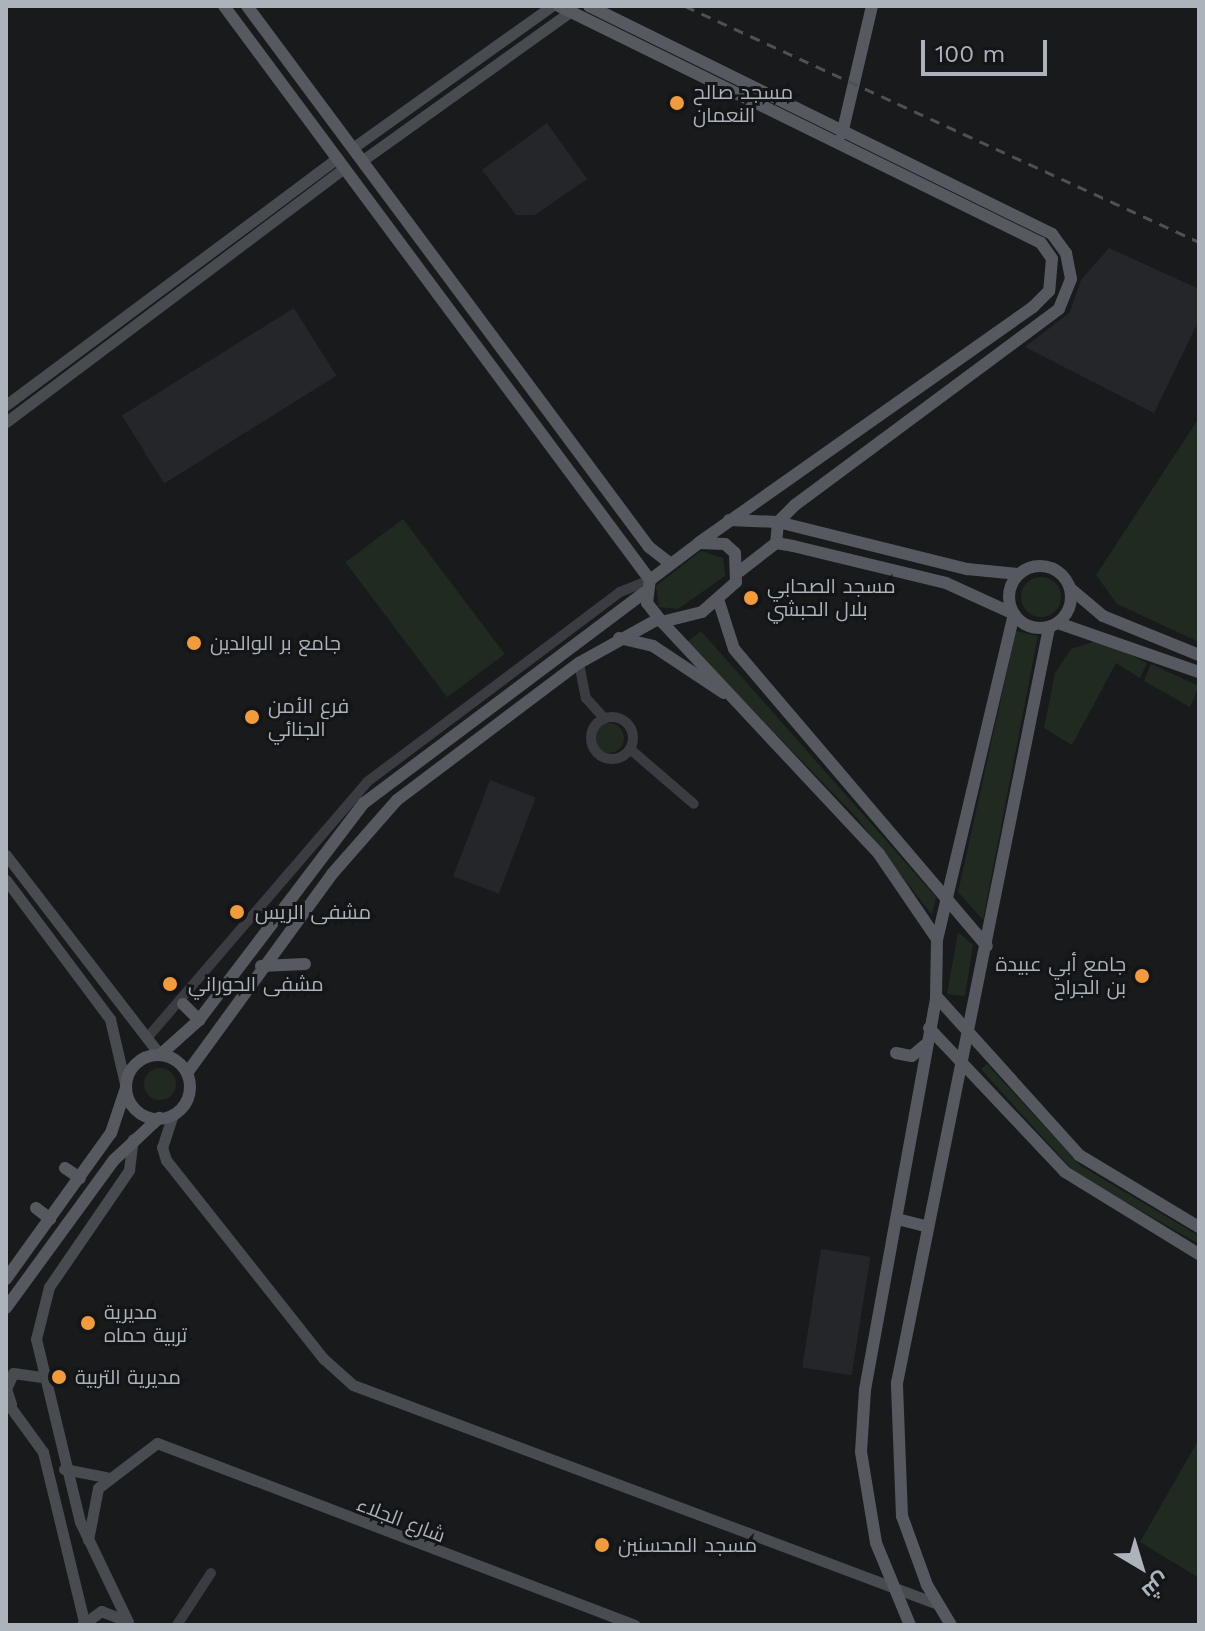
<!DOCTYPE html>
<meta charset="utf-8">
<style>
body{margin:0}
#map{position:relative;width:1205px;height:1631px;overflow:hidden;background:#191a1c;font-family:"Work Sans",Cairo,sans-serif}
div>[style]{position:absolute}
.built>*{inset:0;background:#252629;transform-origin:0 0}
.green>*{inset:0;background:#212a21;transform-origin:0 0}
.round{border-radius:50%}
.tertiary>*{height:10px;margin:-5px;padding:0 5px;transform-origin:5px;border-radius:5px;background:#3a3c41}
.tertiary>.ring{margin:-5px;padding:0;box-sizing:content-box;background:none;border:10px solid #3a3c41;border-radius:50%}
.secondary>*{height:11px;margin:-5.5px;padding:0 5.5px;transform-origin:5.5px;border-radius:5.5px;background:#484c51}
.primary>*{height:12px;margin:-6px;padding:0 6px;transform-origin:6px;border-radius:6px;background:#565a60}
.primary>.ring{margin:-6px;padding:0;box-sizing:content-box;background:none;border:12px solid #565a60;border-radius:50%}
.rail>*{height:3px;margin-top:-1.5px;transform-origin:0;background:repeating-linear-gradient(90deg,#4d5156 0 10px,transparent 0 18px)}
.dots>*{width:22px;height:22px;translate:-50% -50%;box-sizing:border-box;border:4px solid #141517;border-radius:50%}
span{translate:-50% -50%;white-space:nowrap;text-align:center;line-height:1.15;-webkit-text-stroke:6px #141517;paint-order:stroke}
.poi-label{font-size:20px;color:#acb3bb}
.left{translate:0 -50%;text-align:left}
.right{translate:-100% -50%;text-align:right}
.street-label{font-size:20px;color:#acb3bb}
.frame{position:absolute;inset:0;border:8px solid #acb3bb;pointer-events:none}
.north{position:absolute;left:1101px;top:1527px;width:80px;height:80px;-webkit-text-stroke:6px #141517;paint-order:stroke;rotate:142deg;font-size:22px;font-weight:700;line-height:32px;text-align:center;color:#acb3bb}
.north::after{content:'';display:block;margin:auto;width:28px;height:36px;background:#acb3bb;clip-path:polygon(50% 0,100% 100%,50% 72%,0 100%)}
.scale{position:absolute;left:921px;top:40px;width:126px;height:36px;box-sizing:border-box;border:4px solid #acb3bb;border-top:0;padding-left:10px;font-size:24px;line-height:28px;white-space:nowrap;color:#acb3bb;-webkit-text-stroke:6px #141517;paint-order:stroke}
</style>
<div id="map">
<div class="built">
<div style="clip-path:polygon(547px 123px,587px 179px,535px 215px,516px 215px,482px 170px)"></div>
<div style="clip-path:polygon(1109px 248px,1199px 289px,1199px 320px,1154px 413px,1025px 347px,1070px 312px,1081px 280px)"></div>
<div style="left:294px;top:308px;width:80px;height:203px;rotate:58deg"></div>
<div style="left:490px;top:780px;width:49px;height:103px;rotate:21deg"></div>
<div style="left:821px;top:1249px;width:50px;height:120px;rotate:9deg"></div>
</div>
<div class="green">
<div style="clip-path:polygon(1199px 418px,1199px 642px,1117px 604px,1096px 575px)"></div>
<div style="left:403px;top:519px;width:169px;height:72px;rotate:53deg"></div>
<div style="clip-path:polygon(701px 551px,723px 558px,725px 576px,678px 609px,659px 607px,656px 586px)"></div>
<div class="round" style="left:1021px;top:577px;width:40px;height:40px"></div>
<div style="clip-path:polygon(701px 631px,936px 897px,932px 915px,857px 818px,687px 642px)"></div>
<div style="clip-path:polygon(1016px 631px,1038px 636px,983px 920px,958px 892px)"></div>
<div style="clip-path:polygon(1099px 640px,1147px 663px,1140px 678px,1116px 663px,1072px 745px,1044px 728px,1055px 673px,1071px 649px)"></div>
<div style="clip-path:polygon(1151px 664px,1199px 686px,1190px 707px,1144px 681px)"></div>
<div class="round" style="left:594px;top:723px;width:30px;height:30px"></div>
<div style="clip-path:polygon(958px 932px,973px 945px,965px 996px,947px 994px)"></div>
<div style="clip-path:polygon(987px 1064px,1081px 1166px,1199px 1236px,1199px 1244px,1075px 1173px,981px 1069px)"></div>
<div class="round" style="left:144px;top:1068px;width:32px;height:32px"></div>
<div style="clip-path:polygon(1199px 1439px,1199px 1578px,1140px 1542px)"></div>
</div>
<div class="tertiary">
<div style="left:579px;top:663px;width:36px;rotate:79deg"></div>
<div style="left:586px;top:698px;width:28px;rotate:48deg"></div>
<div class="ring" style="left:591px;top:717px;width:32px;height:32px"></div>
<div style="left:630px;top:749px;width:84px;rotate:40.7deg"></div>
<div style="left:148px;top:1037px;width:336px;rotate:-49.3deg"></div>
<div style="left:367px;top:782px;width:316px;rotate:-36.9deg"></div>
<div style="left:620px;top:592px;width:32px;rotate:-22deg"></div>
<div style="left:177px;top:1625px;width:62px;rotate:-56.8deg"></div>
</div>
<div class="secondary">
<div style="left:354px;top:147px;width:243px;rotate:-35.5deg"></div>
<div style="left:363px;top:160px;width:256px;rotate:-35.6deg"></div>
<div style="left:6px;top:405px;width:412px;rotate:-36.7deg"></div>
<div style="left:6px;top:422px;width:421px;rotate:-36.9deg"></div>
<div style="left:6px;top:855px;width:252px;rotate:52.4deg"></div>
<div style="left:6px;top:880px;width:174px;rotate:53.2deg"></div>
<div style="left:110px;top:1019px;width:71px;rotate:76.9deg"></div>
<div style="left:173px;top:1114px;width:35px;rotate:108deg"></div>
<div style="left:162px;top:1147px;width:14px;rotate:73deg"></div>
<div style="left:166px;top:1160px;width:254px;rotate:51.6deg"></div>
<div style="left:324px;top:1359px;width:39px;rotate:42deg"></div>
<div style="left:353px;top:1385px;width:621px;rotate:20.53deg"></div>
<div style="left:6px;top:1401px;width:63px;rotate:54deg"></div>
<div style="left:43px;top:1452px;width:175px;rotate:76.4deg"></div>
<div style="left:11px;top:1404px;width:16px;rotate:-108deg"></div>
<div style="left:6px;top:1389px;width:17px;rotate:-66deg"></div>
<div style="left:13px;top:1373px;width:27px;rotate:8deg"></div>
<div style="left:64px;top:1469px;width:43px;rotate:10.8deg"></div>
<div style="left:88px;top:1540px;width:53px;rotate:-79.1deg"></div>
<div style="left:98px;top:1488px;width:74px;rotate:-37.3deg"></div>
<div style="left:157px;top:1443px;width:511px;rotate:20.84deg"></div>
<div style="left:128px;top:1622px;width:111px;rotate:-115.6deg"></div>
<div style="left:80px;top:1522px;width:188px;rotate:-103.5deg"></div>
<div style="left:36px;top:1339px;width:54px;rotate:-76deg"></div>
<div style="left:49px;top:1287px;width:142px;rotate:-55.6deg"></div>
<div style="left:129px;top:1170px;width:31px;rotate:-83deg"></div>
<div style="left:82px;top:1625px;width:24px;rotate:-36deg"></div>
<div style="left:101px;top:1611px;width:28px;rotate:21deg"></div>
</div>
<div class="primary">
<div style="left:224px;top:6px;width:715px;rotate:53.42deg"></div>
<div style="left:247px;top:6px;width:674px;rotate:53.39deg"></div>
<div style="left:649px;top:547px;width:24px;rotate:38deg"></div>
<div style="left:559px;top:6px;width:537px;rotate:26.18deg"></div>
<div style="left:1041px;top:243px;width:19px;rotate:55deg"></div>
<div style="left:1052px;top:259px;width:32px;rotate:95deg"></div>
<div style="left:1049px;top:291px;width:23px;rotate:135deg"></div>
<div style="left:1033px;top:307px;width:409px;rotate:144.8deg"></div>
<div style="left:589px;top:6px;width:516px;rotate:26.22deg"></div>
<div style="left:1052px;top:234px;width:24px;rotate:54deg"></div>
<div style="left:1066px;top:253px;width:26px;rotate:79deg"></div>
<div style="left:1071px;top:279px;width:32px;rotate:112deg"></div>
<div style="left:1059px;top:309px;width:329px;rotate:143.4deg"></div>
<div style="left:795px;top:505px;width:24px;rotate:135deg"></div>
<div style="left:778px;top:522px;width:21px;rotate:95deg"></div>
<div style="left:842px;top:134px;width:131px;rotate:-76.8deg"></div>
<div style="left:729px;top:520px;width:49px;rotate:2.3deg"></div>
<div style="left:778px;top:522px;width:195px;rotate:14deg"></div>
<div style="left:967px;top:569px;width:52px;rotate:5.5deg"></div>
<div style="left:699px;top:543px;width:26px;rotate:2deg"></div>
<div style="left:725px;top:544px;width:13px;rotate:42deg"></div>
<div style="left:735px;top:553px;width:29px;rotate:88deg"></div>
<div style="left:736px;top:582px;width:45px;rotate:138.6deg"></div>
<div style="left:702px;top:612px;width:41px;rotate:166deg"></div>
<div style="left:662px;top:622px;width:24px;rotate:-128deg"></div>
<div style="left:647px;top:603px;width:23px;rotate:-83deg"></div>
<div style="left:650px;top:580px;width:61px;rotate:-37.1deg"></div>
<div class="ring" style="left:1009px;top:566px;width:50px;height:50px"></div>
<div style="left:740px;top:571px;width:46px;rotate:-37.9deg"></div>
<div style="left:776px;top:543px;width:17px;rotate:10deg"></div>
<div style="left:793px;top:546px;width:157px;rotate:13.6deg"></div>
<div style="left:946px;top:583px;width:75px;rotate:24.5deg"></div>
<div style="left:1014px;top:614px;width:334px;rotate:103.3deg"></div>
<div style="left:1071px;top:589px;width:42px;rotate:40.2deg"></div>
<div style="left:1103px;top:616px;width:104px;rotate:22.1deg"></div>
<div style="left:718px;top:599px;width:52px;rotate:72.3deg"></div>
<div style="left:734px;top:649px;width:390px;rotate:49.6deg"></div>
<div style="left:662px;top:622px;width:318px;rotate:46.9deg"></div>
<div style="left:879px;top:854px;width:103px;rotate:55.7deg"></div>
<div style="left:937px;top:939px;width:60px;rotate:91deg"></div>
<div style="left:936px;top:999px;width:397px;rotate:100.3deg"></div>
<div style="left:865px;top:1390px;width:62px;rotate:93.7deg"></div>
<div style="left:861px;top:1452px;width:92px;rotate:80.6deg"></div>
<div style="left:876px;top:1543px;width:89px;rotate:67.5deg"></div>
<div style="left:1058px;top:623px;width:149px;rotate:19.2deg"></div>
<div style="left:619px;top:638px;width:35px;rotate:13deg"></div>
<div style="left:653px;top:646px;width:85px;rotate:33.5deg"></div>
<div style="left:261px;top:966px;width:44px;rotate:-2.6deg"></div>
<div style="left:936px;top:996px;width:214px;rotate:48deg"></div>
<div style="left:1079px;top:1155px;width:140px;rotate:31deg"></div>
<div style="left:183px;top:1004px;width:23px;rotate:45deg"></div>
<div style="left:929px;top:1028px;width:198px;rotate:46.6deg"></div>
<div style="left:1065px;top:1172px;width:157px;rotate:31.5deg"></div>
<div style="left:896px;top:1053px;width:16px;rotate:11deg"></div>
<div style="left:912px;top:1056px;width:17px;rotate:-40deg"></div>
<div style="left:160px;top:1055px;width:52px;rotate:-41.9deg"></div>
<div style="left:199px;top:1020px;width:273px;rotate:-52.8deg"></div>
<div style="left:364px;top:803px;width:350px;rotate:-36.9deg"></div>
<div class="ring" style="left:126px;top:1055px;width:52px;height:52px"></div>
<div style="left:187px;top:1073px;width:246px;rotate:-53.9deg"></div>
<div style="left:332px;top:874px;width:98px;rotate:-48.7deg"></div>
<div style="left:397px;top:800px;width:228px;rotate:-37deg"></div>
<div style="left:579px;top:663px;width:90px;rotate:-29.1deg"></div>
<div style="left:65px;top:1168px;width:18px;rotate:34deg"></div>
<div style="left:36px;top:1208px;width:18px;rotate:38deg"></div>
<div style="left:897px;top:1219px;width:32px;rotate:14deg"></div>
<div style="left:6px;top:1279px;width:180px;rotate:-54.3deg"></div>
<div style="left:111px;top:1133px;width:47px;rotate:-71.6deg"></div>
<div style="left:6px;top:1308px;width:183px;rotate:-53.9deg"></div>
<div style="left:114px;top:1160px;width:62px;rotate:-43deg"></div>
<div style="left:951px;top:1625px;width:47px;rotate:-121deg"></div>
<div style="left:927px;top:1585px;width:73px;rotate:-109.9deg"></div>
<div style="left:902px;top:1516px;width:133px;rotate:-92.2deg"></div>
<div style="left:897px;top:1383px;width:770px;rotate:-78.62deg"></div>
</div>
<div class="rail">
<div style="left:685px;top:6px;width:566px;rotate:24.66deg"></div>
</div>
<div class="dots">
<div style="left:677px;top:103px;background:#f29b3b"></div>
<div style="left:751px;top:598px;background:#f29b3b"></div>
<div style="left:194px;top:643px;background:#f29b3b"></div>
<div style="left:252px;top:717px;background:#f29b3b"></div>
<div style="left:237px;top:912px;background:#f29b3b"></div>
<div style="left:1142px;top:976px;background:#f29b3b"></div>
<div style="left:170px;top:984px;background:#f29b3b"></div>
<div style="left:88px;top:1323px;background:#f29b3b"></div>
<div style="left:59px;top:1377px;background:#f29b3b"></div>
<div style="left:602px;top:1545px;background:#f29b3b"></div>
</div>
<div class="poi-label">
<span class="left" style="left:693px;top:104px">مسجد صالح<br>النعمان</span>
<span class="left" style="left:767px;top:598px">مسجد الصحابي<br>بلال الحبشي</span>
<span class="left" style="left:210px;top:643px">جامع بر الوالدين</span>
<span class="left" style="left:268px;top:718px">فرع الأمن<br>الجنائي</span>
<span class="left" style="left:255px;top:912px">مشفى الريس</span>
<span class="right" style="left:1126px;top:976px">جامع أبي عبيدة<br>بن الجراح</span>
<span class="left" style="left:188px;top:984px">مشفى الحوراني</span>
<span class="left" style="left:104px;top:1324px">مديرية<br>تربية حماه</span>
<span class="left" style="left:75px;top:1377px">مديرية التربية</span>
<span class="left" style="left:618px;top:1545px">مسجد المحسنين</span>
</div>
<div class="street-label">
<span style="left:401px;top:1520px;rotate:21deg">شارع الجلاء</span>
</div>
<div class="frame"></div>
<div class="north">ش</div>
<div class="scale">100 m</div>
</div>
